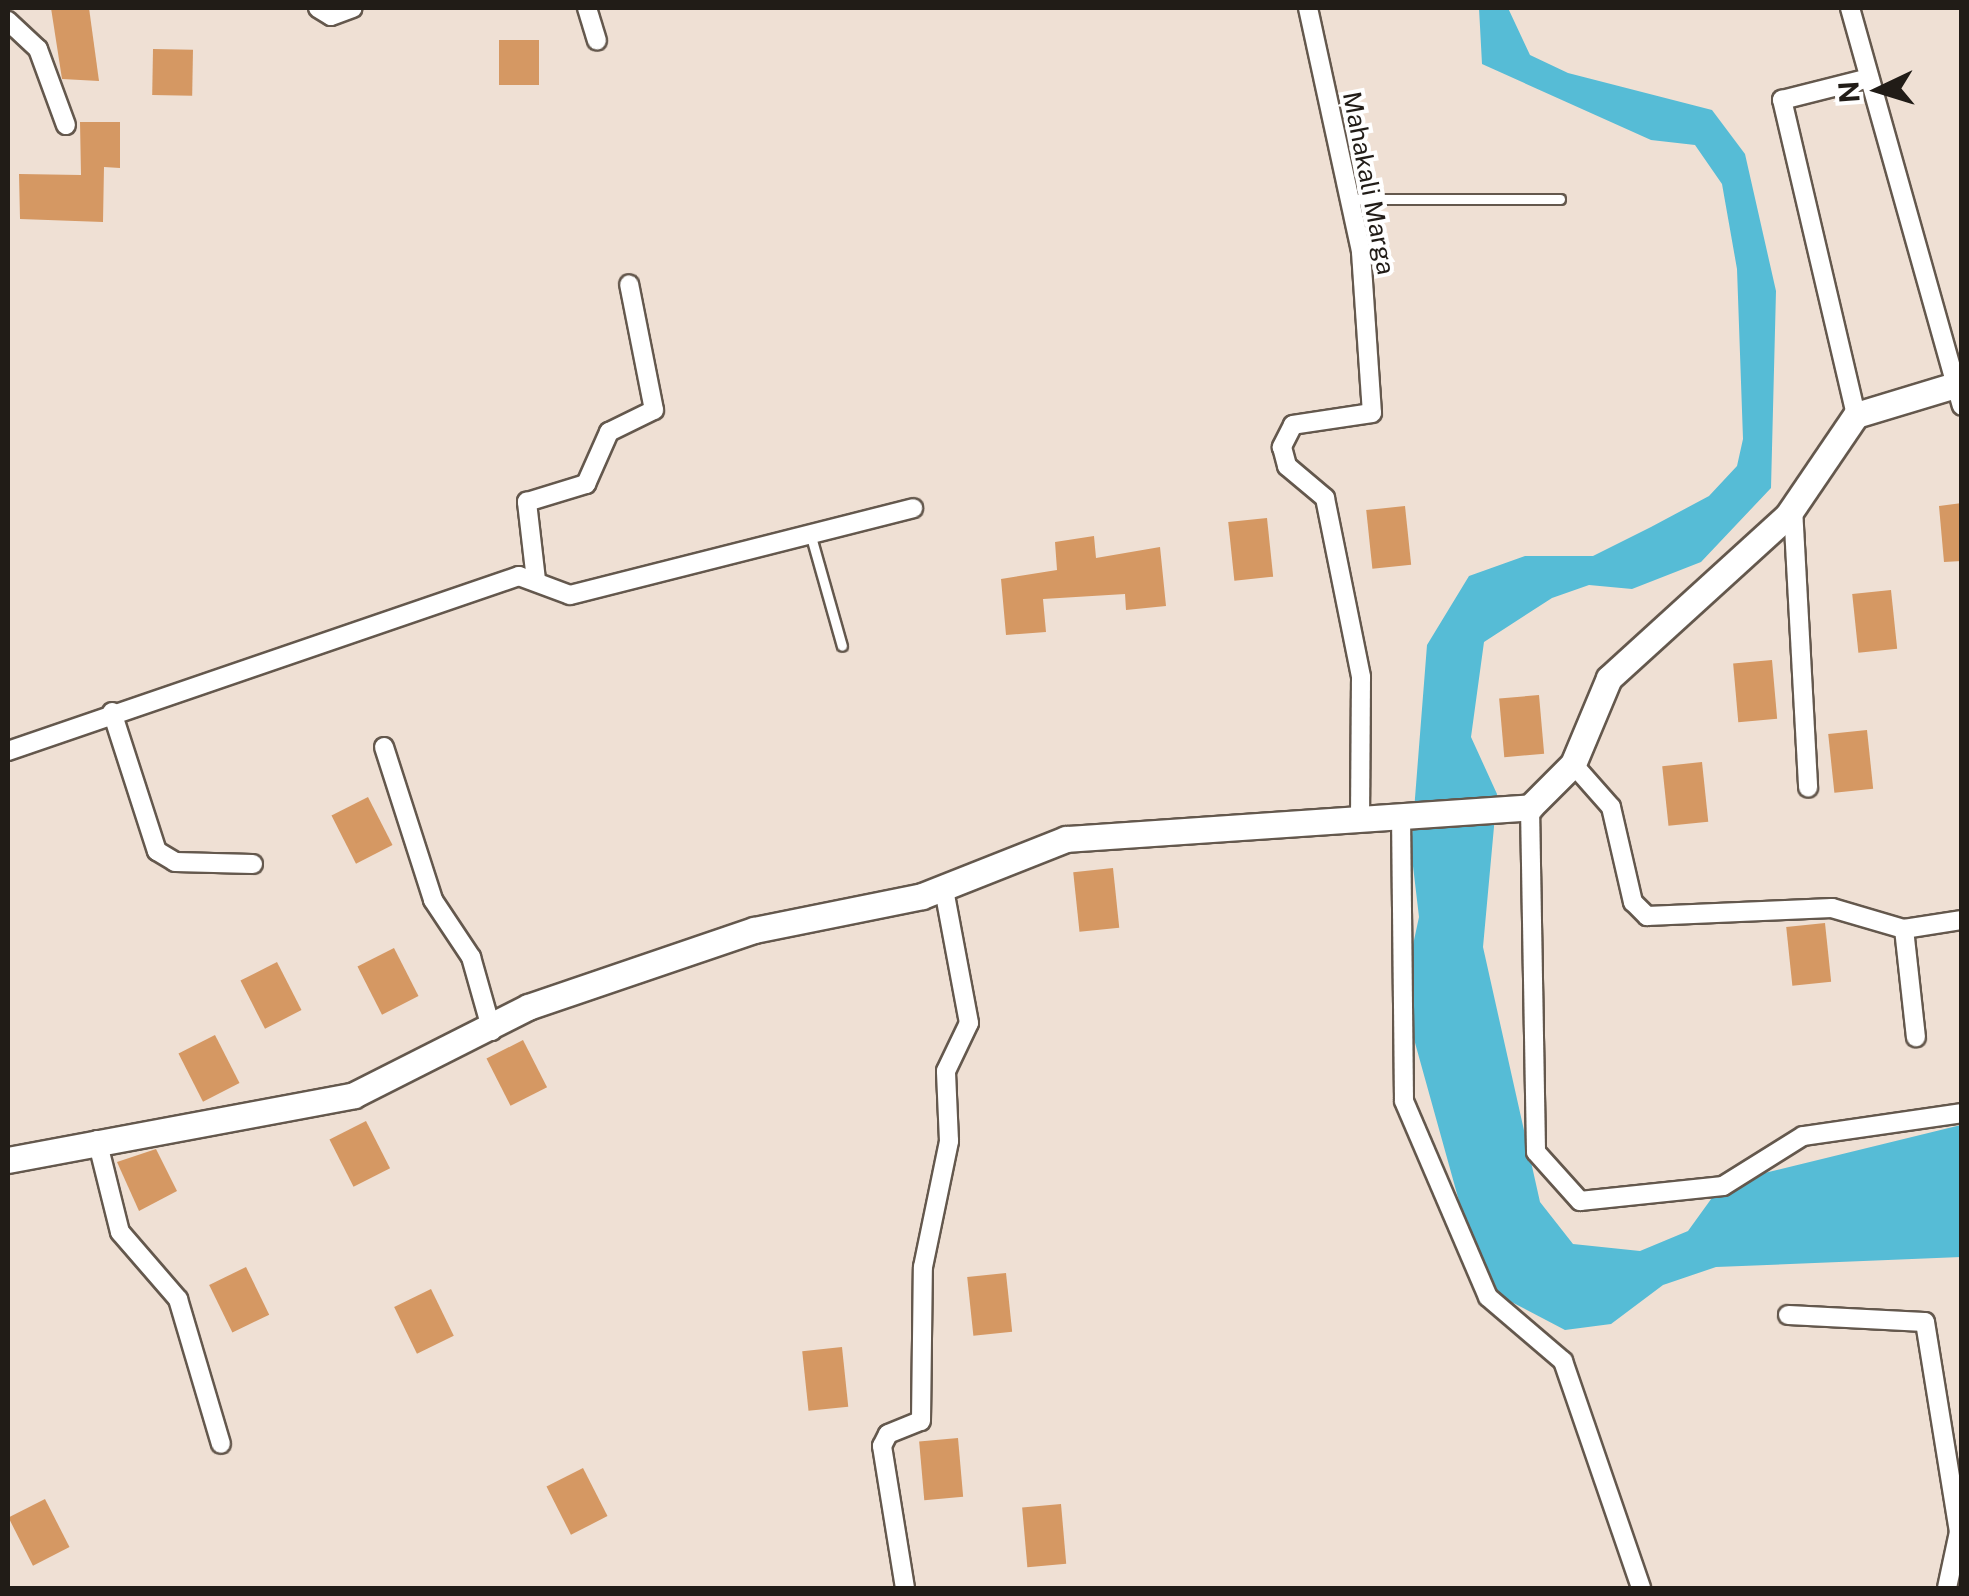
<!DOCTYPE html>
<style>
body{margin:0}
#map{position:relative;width:1969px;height:1596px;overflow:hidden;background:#efe0d4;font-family:"Public Sans",sans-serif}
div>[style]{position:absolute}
.water>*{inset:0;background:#56bcd6}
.building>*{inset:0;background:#d59863;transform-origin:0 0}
.roads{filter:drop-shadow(2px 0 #64584d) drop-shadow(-2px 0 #64584d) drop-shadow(0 2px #64584d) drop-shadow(0 -2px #64584d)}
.lane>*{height:9px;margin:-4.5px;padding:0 4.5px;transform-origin:4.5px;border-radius:4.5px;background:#fff}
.street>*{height:18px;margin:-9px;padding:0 9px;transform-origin:9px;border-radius:9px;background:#fff}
.secondary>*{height:25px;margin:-12.5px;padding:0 12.5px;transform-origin:12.5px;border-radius:12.5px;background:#fff}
span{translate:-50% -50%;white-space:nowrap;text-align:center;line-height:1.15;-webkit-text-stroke:8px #fff;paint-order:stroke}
.street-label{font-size:25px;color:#211c17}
.frame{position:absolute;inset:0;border:10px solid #211c17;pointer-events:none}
.north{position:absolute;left:1829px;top:40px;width:100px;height:100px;-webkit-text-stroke:8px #fff;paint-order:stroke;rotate:266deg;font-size:28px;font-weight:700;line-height:40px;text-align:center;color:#211c17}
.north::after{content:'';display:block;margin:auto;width:35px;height:45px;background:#211c17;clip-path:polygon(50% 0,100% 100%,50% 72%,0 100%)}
</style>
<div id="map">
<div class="water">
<div style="clip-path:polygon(1479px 8px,1508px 8px,1530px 55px,1568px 73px,1712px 110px,1745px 154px,1776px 291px,1771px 488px,1701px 562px,1632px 589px,1589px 585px,1552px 598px,1484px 642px,1471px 737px,1497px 794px,1483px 947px,1540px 1202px,1573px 1244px,1640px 1251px,1688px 1231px,1714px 1195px,1752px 1176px,1961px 1125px,1961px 1257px,1716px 1267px,1663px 1285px,1611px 1324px,1565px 1330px,1500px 1296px,1464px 1219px,1402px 996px,1419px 917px,1411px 849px,1427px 645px,1469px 576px,1525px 556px,1593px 556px,1651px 527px,1709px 496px,1737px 466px,1743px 439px,1737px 269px,1722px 184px,1695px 145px,1651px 140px,1482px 64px)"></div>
</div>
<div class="building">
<div style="clip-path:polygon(51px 8px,89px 8px,99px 81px,62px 79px)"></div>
<div style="left:499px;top:40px;width:40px;height:45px"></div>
<div style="left:153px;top:49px;width:40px;height:46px;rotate:1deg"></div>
<div style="clip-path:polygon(80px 122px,120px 122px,120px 168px,104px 167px,103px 222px,20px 219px,19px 174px,81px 175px)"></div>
<div style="clip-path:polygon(1962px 503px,1962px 561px,1944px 562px,1939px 506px)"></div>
<div style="left:1405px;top:506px;width:59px;height:39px;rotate:84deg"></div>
<div style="left:1267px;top:518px;width:59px;height:39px;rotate:84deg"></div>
<div style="clip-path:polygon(1094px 536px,1096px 558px,1160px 547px,1166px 606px,1126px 610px,1125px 594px,1043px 599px,1046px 632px,1006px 635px,1001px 579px,1057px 570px,1055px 542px)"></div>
<div style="left:1891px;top:590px;width:59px;height:39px;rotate:84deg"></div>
<div style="left:1772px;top:660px;width:59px;height:39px;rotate:85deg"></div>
<div style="left:1539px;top:695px;width:59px;height:40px;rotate:85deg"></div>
<div style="left:1867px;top:730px;width:59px;height:39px;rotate:84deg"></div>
<div style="left:1702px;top:762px;width:60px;height:40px;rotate:84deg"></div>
<div style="left:368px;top:797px;width:54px;height:41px;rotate:63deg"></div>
<div style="left:1113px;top:868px;width:60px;height:40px;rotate:84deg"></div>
<div style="left:1825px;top:923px;width:59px;height:39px;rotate:84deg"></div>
<div style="left:394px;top:948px;width:54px;height:41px;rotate:63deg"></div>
<div style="left:277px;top:962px;width:54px;height:41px;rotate:63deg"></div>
<div style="left:215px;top:1035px;width:54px;height:41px;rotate:63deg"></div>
<div style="left:523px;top:1040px;width:53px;height:41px;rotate:63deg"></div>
<div style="left:366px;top:1121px;width:53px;height:41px;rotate:63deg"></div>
<div style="clip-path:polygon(156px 1149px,177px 1191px,139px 1211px,117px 1162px)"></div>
<div style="left:246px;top:1267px;width:53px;height:41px;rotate:64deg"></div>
<div style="left:1006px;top:1273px;width:59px;height:39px;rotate:84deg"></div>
<div style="left:431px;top:1289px;width:52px;height:41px;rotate:64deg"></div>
<div style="left:842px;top:1347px;width:60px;height:40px;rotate:84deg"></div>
<div style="left:958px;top:1438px;width:59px;height:39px;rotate:85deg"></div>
<div style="left:583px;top:1468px;width:54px;height:41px;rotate:63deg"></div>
<div style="left:45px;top:1499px;width:54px;height:41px;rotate:63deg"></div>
<div style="left:1061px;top:1504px;width:60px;height:39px;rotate:85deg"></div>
</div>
<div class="roads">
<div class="lane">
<div style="left:1350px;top:199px;width:210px"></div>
<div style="left:810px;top:533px;width:117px;rotate:74.2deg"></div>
</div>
<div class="street">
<div style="left:318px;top:8px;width:15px;rotate:32deg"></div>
<div style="left:331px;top:16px;width:23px;rotate:-20deg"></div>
<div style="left:587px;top:8px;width:34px;rotate:73deg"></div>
<div style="left:1308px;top:8px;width:250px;rotate:77.7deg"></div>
<div style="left:1361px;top:252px;width:161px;rotate:86.1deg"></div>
<div style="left:1372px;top:413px;width:80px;rotate:171.4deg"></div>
<div style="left:1293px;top:425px;width:25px;rotate:117deg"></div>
<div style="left:1282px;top:447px;width:20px;rotate:75deg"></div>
<div style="left:1287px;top:466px;width:50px;rotate:40.1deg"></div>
<div style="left:1325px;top:498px;width:183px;rotate:78.6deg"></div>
<div style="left:1361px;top:677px;width:141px;rotate:90.4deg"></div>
<div style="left:1850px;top:8px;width:413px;rotate:74.3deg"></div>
<div style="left:8px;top:21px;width:41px;rotate:43deg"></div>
<div style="left:38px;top:49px;width:81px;rotate:69.8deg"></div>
<div style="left:1856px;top:415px;width:324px;rotate:-103.2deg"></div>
<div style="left:1782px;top:100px;width:90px;rotate:-14.2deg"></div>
<div style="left:1793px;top:508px;width:280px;rotate:86.9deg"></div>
<div style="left:536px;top:580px;width:79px;rotate:-96.6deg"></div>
<div style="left:527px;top:502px;width:62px;rotate:-17deg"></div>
<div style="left:586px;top:484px;width:57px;rotate:-66.1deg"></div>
<div style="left:609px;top:432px;width:50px;rotate:-26.1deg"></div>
<div style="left:654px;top:410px;width:128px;rotate:-101.2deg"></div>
<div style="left:112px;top:712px;width:146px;rotate:72.1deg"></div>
<div style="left:157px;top:851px;width:21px;rotate:31deg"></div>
<div style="left:175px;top:862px;width:78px;rotate:1.5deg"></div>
<div style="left:384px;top:747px;width:161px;rotate:72.2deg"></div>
<div style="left:433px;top:900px;width:69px;rotate:56.3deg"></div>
<div style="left:471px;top:957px;width:77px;rotate:74.2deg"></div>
<div style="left:8px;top:751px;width:540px;rotate:-18.9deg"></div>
<div style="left:519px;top:576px;width:54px;rotate:20.4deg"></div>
<div style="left:570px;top:595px;width:354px;rotate:-14.2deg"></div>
<div style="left:1573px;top:764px;width:57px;rotate:48.5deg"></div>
<div style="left:1611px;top:807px;width:98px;rotate:77deg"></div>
<div style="left:1633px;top:902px;width:20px;rotate:45deg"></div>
<div style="left:1647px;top:916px;width:185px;rotate:-2.5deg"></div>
<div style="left:1832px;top:908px;width:75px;rotate:16.3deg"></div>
<div style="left:1904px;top:929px;width:59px;rotate:-8.8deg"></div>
<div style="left:1530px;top:807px;width:345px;rotate:89deg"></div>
<div style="left:1536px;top:1152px;width:66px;rotate:48.1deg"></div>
<div style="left:1580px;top:1201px;width:144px;rotate:-6deg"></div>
<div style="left:1723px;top:1186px;width:94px;rotate:-32deg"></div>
<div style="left:1803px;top:1136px;width:161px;rotate:-8.2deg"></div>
<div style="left:1401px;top:814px;width:287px;rotate:89.4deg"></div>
<div style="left:1404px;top:1101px;width:213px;rotate:66.8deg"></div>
<div style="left:1488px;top:1297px;width:99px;rotate:40.5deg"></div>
<div style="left:1563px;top:1361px;width:240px;rotate:71deg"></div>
<div style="left:1904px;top:929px;width:109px;rotate:83.7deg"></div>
<div style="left:97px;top:1140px;width:95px;rotate:76deg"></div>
<div style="left:120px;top:1232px;width:89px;rotate:49.1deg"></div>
<div style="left:178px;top:1299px;width:151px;rotate:73.5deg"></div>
<div style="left:1788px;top:1315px;width:137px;rotate:2.9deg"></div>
<div style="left:1925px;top:1322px;width:213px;rotate:80.8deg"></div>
<div style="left:1959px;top:1532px;width:57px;rotate:102.1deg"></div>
<div style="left:905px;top:1588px;width:144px;rotate:-99.2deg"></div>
<div style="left:882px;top:1446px;width:13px;rotate:-63deg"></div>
<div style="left:888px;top:1434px;width:35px;rotate:-22deg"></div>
<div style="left:921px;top:1421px;width:154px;rotate:-89.3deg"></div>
<div style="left:923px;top:1267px;width:129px;rotate:-78.3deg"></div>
<div style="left:949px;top:1141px;width:70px;rotate:-92.5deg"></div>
<div style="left:946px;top:1071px;width:53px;rotate:-64.4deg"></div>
<div style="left:969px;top:1023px;width:136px;rotate:-100.6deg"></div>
</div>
<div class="secondary">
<div style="left:8px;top:1160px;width:352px;rotate:-10.6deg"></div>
<div style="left:354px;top:1095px;width:195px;rotate:-26.8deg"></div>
<div style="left:528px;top:1007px;width:239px;rotate:-18.8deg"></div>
<div style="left:754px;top:930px;width:171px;rotate:-11.4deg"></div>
<div style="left:922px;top:896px;width:155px;rotate:-21.6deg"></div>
<div style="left:1066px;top:839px;width:465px;rotate:-3.9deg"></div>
<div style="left:1530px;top:807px;width:61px;rotate:-45deg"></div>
<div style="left:1573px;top:764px;width:93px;rotate:-67.3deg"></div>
<div style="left:1609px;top:678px;width:242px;rotate:-42.3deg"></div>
<div style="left:1788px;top:515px;width:121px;rotate:-55.8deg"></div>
<div style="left:1856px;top:415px;width:111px;rotate:-16.8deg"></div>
</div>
</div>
<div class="street-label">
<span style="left:1369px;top:183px;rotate:79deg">Mahakali Marga</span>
</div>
<div class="frame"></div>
<div class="north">N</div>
</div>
